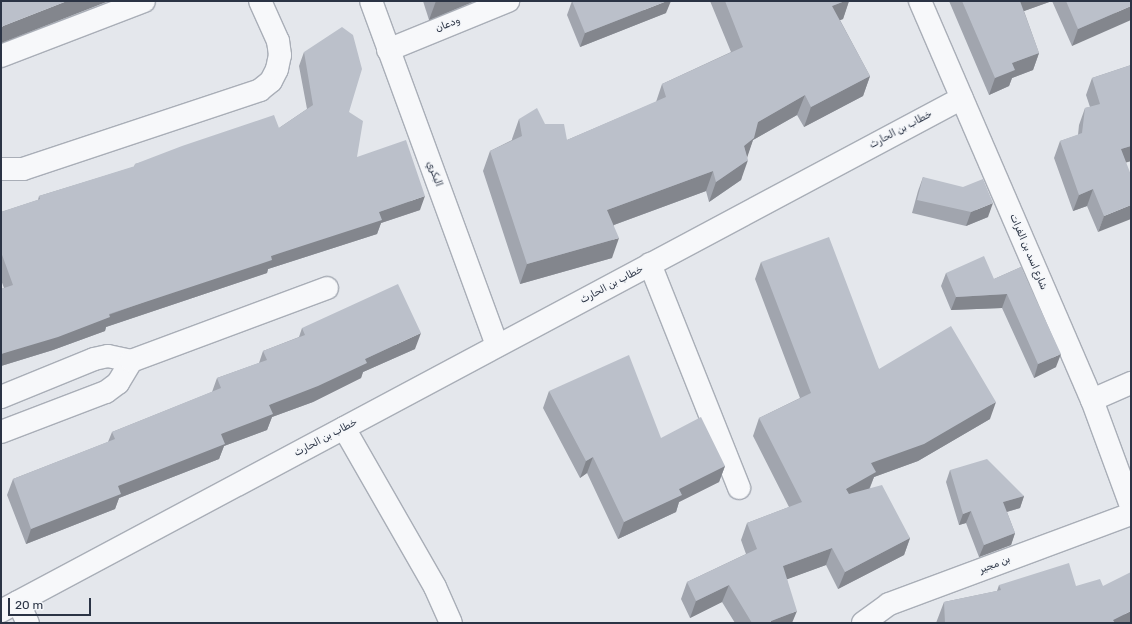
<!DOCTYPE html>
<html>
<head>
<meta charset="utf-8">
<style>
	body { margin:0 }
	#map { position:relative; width:1132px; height:624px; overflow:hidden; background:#e4e7ec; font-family:Rubik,Vazirmatn,sans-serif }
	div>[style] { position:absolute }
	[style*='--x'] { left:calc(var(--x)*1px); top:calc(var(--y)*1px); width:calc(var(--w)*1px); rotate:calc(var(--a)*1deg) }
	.roads { filter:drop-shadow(1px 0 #a9aeb7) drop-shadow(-1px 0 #a9aeb7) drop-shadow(0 1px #a9aeb7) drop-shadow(0 -1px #a9aeb7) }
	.minor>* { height:22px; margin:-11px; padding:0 11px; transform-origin:11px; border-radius:11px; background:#f7f8fa }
	.wall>* { inset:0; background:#a1a5ae }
	.shaded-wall>* { inset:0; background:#83868d }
	.building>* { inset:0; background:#bbc0ca }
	span { translate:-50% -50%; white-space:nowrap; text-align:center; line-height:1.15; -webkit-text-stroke:3px #f4f6f9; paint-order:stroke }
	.street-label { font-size:10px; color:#2b3445 }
	.frame { position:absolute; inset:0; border:2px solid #2b3445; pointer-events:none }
	.scale { position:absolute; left:8px; top:598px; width:83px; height:18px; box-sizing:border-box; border:2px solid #2b3445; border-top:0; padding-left:5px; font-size:12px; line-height:14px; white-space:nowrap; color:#2b3445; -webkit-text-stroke:3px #f4f6f9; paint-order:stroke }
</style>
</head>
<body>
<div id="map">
	<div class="roads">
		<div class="minor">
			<div style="--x:371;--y:1;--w:367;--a:69.9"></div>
			<div style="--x:920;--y:1;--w:434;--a:66.7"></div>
			<div style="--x:1092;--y:400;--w:113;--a:69.8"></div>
			<div style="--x:388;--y:50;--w:130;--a:-22.2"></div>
			<div style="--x:1;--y:56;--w:153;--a:-21"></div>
			<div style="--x:1;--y:169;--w:22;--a:0"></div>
			<div style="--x:23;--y:169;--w:250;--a:-18.4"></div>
			<div style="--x:260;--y:90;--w:14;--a:-39"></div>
			<div style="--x:271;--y:81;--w:13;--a:-63"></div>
			<div style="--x:277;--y:69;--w:14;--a:-78"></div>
			<div style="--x:280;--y:55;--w:14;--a:-98"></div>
			<div style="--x:278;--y:41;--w:44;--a:-114.2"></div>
			<div style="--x:650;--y:264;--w:241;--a:68.3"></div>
			<div style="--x:1;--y:397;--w:100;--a:-22.2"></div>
			<div style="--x:94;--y:359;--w:14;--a:-12"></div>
			<div style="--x:108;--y:356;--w:24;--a:12"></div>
			<div style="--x:1092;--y:400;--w:43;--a:-23.6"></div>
			<div style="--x:344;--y:428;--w:183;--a:60.2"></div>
			<div style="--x:435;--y:587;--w:39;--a:66"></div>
			<div style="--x:1;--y:432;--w:112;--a:-20.9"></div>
			<div style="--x:106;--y:392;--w:15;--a:-37"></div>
			<div style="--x:118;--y:383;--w:26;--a:-59"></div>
			<div style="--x:131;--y:361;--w:209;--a:-20.4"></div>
			<div style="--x:18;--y:602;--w:23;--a:65"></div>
			<div style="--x:1;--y:611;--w:1089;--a:-28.09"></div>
			<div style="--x:863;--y:623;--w:32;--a:-36"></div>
			<div style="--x:889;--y:604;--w:258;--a:-20.4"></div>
		</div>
	</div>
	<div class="wall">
		<div style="clip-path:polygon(423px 1px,475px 1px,429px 20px)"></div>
		<div style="clip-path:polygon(572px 1px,666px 13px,580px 47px,567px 15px)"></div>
		<div style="clip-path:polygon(710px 1px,849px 1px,843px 19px,840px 20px,870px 76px,863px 96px,804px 127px,797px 115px,753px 140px,747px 156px,741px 180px,709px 202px,706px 191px,614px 225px,612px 258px,520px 284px,483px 171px,490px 151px,512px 140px,512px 139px,519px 119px,567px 140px,656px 102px,662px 84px,731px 52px)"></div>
		<div style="clip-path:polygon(949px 1px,1131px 1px,1072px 46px,1052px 1px,1024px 11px,1039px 53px,1033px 70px,1012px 78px,1009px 86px,989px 95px)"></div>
		<div style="clip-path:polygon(304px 52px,349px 112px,357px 157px,420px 210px,381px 223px,377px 234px,268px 269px,267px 273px,106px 327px,105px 331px,53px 350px,1px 366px,1px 289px,4px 288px,1px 280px,1px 212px,38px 200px,39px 196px,134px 167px,135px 164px,279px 128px,307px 109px,299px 66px)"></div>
		<div style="clip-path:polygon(1131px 65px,1131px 161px,1126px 162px,1098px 232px,1087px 206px,1073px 211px,1054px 158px,1060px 141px,1078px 135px,1079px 125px,1085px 108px,1090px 107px,1086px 95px,1092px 78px)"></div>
		<div style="clip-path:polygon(923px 177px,988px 217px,966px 226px,912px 213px,918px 191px)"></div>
		<div style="clip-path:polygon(761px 262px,879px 369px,990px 419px,918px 461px,874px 477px,870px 488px,910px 538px,904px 555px,838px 589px,826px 565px,787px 579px,792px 623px,735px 623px,722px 602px,690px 618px,681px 599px,687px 582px,746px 554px,741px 540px,747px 523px,789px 507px,753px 436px,759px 418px,800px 398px,755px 279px)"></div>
		<div style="clip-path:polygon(1021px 267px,1056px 367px,1034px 378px,1002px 308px,951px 310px,941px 286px,946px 273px,994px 279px)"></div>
		<div style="clip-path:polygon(302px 328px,415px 349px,363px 372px,361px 378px,313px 402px,272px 417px,267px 430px,224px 446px,219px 459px,119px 498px,115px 509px,26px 544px,7px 495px,13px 479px,108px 442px,112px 432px,212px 392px,217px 378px,259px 363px,263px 351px,299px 337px)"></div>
		<div style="clip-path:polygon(549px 391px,725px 466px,719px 482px,679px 502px,676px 512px,618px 539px,587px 473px,580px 478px,543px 408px)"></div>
		<div style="clip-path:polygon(950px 470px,1024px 496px,1020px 508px,1007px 512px,1015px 533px,1011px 545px,979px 557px,966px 523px,959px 525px,946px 482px)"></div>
		<div style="clip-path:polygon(999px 585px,1076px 586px,1103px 586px,1131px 623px,936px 623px,944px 602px,997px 591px)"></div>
	</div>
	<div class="shaded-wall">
		<div style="clip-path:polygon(67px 1px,109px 1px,1px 43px,1px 28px,3px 26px)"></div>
		<div style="clip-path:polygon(436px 1px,475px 1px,429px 20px)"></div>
		<div style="clip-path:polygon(667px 1px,671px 1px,666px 13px,580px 47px,585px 33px)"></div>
		<div style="clip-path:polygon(845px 1px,849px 1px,843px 19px,825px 26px,832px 6px)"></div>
		<div style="clip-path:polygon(1018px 1px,1052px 1px,1013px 15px)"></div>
		<div style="clip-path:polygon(1131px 6px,1131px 20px,1072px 46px,1078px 29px)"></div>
		<div style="clip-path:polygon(1039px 53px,1033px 70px,1012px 78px,1009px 86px,989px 95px,995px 78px,1012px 63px)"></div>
		<div style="clip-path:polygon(870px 76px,863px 96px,804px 127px,811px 107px)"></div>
		<div style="clip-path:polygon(805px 95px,797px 115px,753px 140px,747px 158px,744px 146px,758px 122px)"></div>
		<div style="clip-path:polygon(1131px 146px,1131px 161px,1115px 166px,1121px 149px)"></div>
		<div style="clip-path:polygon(748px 160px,741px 180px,709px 202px,716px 182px)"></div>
		<div style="clip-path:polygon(713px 171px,706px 191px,600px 230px,607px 210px)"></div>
		<div style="clip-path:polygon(1093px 189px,1087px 206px,1073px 211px,1079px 195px)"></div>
		<div style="clip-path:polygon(425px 196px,420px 210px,381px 223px,377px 234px,268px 269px,267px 273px,106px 327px,105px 331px,53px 350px,1px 366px,1px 354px,271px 256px,379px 212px)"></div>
		<div style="clip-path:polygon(993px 203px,988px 217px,966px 226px,971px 212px)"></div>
		<div style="clip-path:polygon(1131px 205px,1131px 219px,1098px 232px,1104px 216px)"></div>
		<div style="clip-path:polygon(619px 238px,612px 258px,520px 284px,527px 264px)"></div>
		<div style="clip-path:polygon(1007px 294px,1002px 308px,951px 310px,956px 297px)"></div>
		<div style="clip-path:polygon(421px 333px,415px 349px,363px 372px,361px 378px,313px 402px,272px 417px,267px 430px,224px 446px,219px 459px,119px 498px,115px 509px,26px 544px,31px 529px,221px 434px,269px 405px,365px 359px)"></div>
		<div style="clip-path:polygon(1061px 354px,1056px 367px,1034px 378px,1038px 364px)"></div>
		<div style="clip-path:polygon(996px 402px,990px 419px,918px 461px,874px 477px,869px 489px,840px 506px,846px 489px,871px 463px)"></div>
		<div style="clip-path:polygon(593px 457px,587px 473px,580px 478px,586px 461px)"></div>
		<div style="clip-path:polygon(725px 466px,719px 482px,679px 502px,676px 512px,618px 539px,624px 522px,679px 489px)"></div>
		<div style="clip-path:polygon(1024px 496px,1020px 508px,999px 514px,1003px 502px)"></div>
		<div style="clip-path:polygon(971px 511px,966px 523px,959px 525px,963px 514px)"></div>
		<div style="clip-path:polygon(1015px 533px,1011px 545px,979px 557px,984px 545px)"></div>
		<div style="clip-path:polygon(910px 538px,904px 555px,838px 589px,845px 572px)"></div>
		<div style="clip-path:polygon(832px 548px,826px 565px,777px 583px,783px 566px)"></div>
		<div style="clip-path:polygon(729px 585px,722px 602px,690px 618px,696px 601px)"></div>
		<div style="clip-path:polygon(797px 611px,792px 623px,770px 623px,771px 621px)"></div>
		<div style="clip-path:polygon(1131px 611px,1131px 623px,1112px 623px,1113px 620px)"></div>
	</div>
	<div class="building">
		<div style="clip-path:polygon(1px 1px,67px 1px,3px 26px,1px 28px)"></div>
		<div style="clip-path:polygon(572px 1px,667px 1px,585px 33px)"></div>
		<div style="clip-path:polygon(725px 1px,845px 1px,832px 6px,870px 76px,811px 107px,805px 95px,758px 122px,754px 138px,744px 146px,748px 160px,716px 182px,713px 171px,607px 210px,619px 238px,527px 264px,490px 151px,522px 136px,519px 119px,537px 108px,545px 124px,564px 124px,567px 140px,666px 97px,662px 84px,743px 47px)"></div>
		<div style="clip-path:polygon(962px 1px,1020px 1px,1039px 53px,1012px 63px,1015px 70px,995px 78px)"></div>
		<div style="clip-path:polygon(1066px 1px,1131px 1px,1131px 6px,1078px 29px)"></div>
		<div style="clip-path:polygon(342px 27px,353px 35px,362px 69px,349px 112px,363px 121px,357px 157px,406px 140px,425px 196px,379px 212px,382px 220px,271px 256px,272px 260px,109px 314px,110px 317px,58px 337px,1px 354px,1px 289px,13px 285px,1px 252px,1px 212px,40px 199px,39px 196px,135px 166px,135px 164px,182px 146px,274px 115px,279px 128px,313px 105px,304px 52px)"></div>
		<div style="clip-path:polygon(1131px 65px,1131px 146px,1121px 149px,1131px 175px,1131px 205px,1104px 216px,1093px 189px,1079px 195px,1060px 141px,1082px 133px,1085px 108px,1100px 104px,1092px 78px)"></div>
		<div style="clip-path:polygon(923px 177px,963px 187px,983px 179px,993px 203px,971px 212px,917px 200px)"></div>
		<div style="clip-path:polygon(829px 237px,879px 369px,951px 326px,996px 402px,924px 444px,871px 463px,876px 472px,846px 489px,849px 494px,882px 485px,910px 538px,845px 572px,832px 548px,783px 566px,797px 611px,771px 621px,771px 623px,752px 623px,729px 585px,696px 601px,687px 582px,757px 549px,747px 523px,802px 502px,759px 418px,811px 393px,761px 262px)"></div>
		<div style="clip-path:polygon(984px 256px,994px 279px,1021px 267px,1061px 354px,1038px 364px,1007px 294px,956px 297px,946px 273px)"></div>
		<div style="clip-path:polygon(398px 284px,421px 333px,365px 359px,367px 363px,318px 386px,269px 405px,273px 414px,221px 434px,225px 444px,118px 486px,121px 494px,31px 529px,13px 479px,115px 439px,112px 432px,221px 388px,217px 378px,267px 360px,263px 351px,305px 335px,302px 328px)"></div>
		<div style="clip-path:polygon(629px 355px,661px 438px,701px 417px,725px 466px,679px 489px,682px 495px,624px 522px,593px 457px,586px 461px,549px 391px)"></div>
		<div style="clip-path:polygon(987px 459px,1024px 496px,1003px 502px,1015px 533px,984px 545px,971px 511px,963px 514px,950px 470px)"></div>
		<div style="clip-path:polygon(1069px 563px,1076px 586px,1100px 579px,1103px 586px,1131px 572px,1131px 611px,1113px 620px,1115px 623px,945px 623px,944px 602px,1001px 590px,999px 585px)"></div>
	</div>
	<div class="street-label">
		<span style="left:448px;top:25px;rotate:-22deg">ودعان</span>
		<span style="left:901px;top:130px;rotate:-28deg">خطاب بن الحارث</span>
		<span style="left:434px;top:174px;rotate:70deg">البكري</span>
		<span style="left:1028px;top:252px;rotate:67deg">شارع اسد بن الفرات</span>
		<span style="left:612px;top:285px;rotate:-28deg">خطاب بن الحارث</span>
		<span style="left:326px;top:438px;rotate:-28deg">خطاب بن الحارث</span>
		<span style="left:995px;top:565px;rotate:-21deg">بن مجير</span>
	</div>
	<div class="frame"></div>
	<div class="scale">20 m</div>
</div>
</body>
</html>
